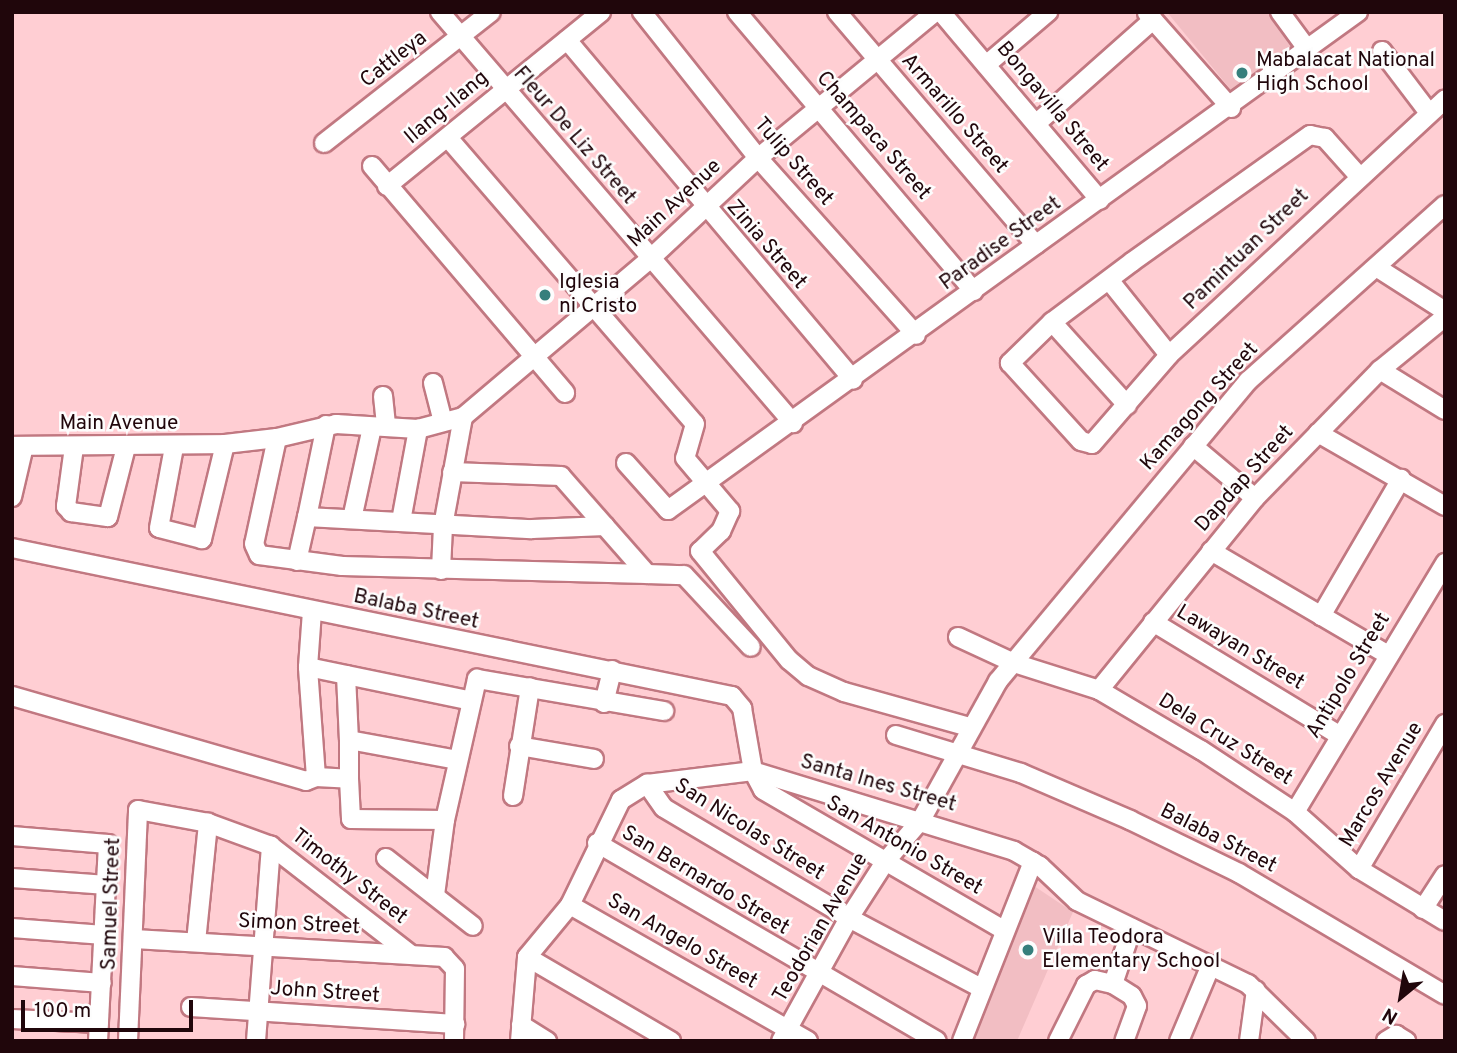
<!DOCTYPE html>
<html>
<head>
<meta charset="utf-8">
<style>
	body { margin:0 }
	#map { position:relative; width:1457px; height:1053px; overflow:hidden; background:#ffced3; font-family:Overpass,sans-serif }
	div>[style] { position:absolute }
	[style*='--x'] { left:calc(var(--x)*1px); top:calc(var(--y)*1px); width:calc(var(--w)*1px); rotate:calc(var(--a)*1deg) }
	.built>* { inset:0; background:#f2bec3 }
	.roads { filter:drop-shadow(2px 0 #c17881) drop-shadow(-2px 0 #c17881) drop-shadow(0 2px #c17881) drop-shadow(0 -2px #c17881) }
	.minor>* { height:18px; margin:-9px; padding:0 9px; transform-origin:9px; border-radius:9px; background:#fff }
	.dots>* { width:19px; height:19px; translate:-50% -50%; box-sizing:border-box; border:4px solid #fdfdfd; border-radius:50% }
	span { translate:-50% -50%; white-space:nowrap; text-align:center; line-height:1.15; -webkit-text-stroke:5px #fdfdfd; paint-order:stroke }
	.street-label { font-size:21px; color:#20060b }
	.poi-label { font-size:21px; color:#20060b }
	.left { translate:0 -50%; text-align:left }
	.frame { position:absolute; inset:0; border:14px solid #20060b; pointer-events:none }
	.north { position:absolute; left:1366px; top:962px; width:70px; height:70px; -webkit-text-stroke:5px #fdfdfd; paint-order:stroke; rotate:210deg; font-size:19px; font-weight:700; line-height:28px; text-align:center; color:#20060b }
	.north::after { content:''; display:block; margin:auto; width:24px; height:32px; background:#20060b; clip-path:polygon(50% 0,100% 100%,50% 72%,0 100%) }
	.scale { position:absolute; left:21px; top:1000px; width:172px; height:32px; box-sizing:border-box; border:4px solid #20060b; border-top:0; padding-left:9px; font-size:21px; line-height:24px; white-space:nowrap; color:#20060b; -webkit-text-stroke:5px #fdfdfd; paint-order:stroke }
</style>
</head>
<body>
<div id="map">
	<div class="built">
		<div style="clip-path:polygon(1167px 12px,1272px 12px,1299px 49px,1236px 96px)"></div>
		<div style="clip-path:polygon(1028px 882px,1073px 912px,1017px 1041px,961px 1041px)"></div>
	</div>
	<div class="roads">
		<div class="minor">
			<div style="--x:440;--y:12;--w:542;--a:49.34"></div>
			<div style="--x:642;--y:12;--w:186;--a:51.5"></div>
			<div style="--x:758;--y:158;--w:237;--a:48.2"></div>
			<div style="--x:737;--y:12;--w:366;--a:49.7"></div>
			<div style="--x:837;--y:12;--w:306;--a:49.5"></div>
			<div style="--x:941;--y:12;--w:246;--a:49.8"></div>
			<div style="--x:1280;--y:12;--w:47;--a:53.6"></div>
			<div style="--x:1147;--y:13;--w:127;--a:48.5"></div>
			<div style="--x:567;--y:40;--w:444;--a:49.9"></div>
			<div style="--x:1382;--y:51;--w:78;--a:52.8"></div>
			<div style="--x:986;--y:65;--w:82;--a:-40.5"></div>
			<div style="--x:1038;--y:122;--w:154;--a:-41.6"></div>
			<div style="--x:449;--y:139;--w:376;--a:49.2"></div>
			<div style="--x:695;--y:424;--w:35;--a:106"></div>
			<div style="--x:685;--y:458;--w:70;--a:49.7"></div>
			<div style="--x:730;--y:511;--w:22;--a:114"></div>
			<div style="--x:721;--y:531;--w:29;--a:136"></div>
			<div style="--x:700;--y:551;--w:141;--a:50.8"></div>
			<div style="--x:789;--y:660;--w:25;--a:40"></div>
			<div style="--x:808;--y:676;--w:39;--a:24"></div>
			<div style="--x:844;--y:692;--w:130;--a:15.6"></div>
			<div style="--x:324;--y:143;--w:212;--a:-38.1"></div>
			<div style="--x:372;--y:166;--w:298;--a:49.6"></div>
			<div style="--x:1358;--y:175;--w:50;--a:-131.7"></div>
			<div style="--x:1325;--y:138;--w:15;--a:-169"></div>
			<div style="--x:1310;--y:135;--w:219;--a:144.5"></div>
			<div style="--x:1132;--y:262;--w:100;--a:143.1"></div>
			<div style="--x:1052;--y:322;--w:59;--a:135.7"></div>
			<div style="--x:1010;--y:363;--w:105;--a:47.7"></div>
			<div style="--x:1081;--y:441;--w:11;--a:15"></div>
			<div style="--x:1092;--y:444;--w:118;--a:-49.1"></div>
			<div style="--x:1169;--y:355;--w:376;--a:-42.8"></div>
			<div style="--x:387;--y:186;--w:276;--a:-39.1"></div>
			<div style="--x:1376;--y:267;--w:82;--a:32.5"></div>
			<div style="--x:1109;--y:280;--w:96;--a:51.3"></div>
			<div style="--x:1052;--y:322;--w:112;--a:47.9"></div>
			<div style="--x:1380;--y:370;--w:76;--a:31.6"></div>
			<div style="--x:433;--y:383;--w:40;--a:75.6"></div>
			<div style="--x:383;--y:396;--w:30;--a:84"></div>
			<div style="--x:1318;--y:433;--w:146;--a:29.9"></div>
			<div style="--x:277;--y:438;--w:108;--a:102.2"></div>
			<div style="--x:254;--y:544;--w:12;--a:66"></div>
			<div style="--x:259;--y:555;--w:84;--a:7.5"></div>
			<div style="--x:342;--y:566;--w:305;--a:1.5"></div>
			<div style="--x:647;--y:574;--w:130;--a:-131.3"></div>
			<div style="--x:561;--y:476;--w:109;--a:-177.9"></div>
			<div style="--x:225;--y:444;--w:52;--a:-6.6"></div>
			<div style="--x:277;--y:438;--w:61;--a:-13.3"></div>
			<div style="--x:336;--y:424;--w:82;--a:3.5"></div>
			<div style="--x:418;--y:429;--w:47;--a:-14.9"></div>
			<div style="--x:463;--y:417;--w:246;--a:-40.2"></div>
			<div style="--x:651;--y:258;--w:146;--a:-43.1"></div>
			<div style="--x:758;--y:158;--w:229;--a:-39.5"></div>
			<div style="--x:12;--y:446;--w:213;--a:-0.5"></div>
			<div style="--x:225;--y:444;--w:98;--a:103.6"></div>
			<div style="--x:202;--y:539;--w:44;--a:-165.7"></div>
			<div style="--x:159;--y:528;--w:82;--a:-79.5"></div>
			<div style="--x:1193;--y:446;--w:81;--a:40"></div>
			<div style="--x:74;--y:447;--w:60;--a:97.7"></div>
			<div style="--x:66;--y:506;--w:8;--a:50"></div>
			<div style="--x:71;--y:512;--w:37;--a:8"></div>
			<div style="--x:108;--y:517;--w:72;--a:-75.6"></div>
			<div style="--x:626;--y:463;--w:63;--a:48.2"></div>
			<div style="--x:668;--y:510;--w:851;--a:-35.82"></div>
			<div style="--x:12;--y:497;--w:52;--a:-76.8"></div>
			<div style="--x:307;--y:517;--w:94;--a:-78.3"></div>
			<div style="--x:352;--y:519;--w:94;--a:-77.7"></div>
			<div style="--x:401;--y:521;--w:94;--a:-79.5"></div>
			<div style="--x:12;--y:548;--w:735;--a:11.62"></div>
			<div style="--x:732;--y:696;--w:16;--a:50"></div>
			<div style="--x:742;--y:708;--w:64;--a:80.1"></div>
			<div style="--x:753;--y:771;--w:21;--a:62"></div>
			<div style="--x:763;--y:790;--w:280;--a:30.2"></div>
			<div style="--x:1211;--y:551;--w:205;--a:30.4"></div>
			<div style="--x:297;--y:561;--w:45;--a:-77.2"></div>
			<div style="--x:307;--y:517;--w:225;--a:3.1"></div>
			<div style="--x:532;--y:529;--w:73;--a:-2.4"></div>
			<div style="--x:441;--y:570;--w:44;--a:-87.4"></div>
			<div style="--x:443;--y:526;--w:111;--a:-79.6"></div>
			<div style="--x:647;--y:574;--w:37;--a:2"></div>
			<div style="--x:684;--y:575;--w:98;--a:47.1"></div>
			<div style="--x:1321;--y:616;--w:159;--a:-59.7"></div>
			<div style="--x:1153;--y:622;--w:218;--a:31.3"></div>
			<div style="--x:958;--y:637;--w:62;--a:24.9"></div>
			<div style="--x:1014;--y:663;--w:89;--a:17.6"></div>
			<div style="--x:1099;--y:690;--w:118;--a:30.5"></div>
			<div style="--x:1201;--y:750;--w:113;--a:33.4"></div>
			<div style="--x:1295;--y:812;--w:86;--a:41.7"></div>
			<div style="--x:1359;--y:869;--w:100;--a:31.2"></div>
			<div style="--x:308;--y:667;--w:167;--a:11.7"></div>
			<div style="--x:346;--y:675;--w:65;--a:87.4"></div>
			<div style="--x:1099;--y:690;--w:247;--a:-50.9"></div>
			<div style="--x:1255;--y:498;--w:179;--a:-45.7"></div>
			<div style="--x:1380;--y:370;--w:84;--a:-39.2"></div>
			<div style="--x:12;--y:696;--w:306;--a:16.1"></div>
			<div style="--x:306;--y:781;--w:11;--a:-22"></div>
			<div style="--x:316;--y:777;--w:110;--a:-94.2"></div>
			<div style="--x:308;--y:667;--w:56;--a:-85.9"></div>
			<div style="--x:604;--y:703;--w:34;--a:-76"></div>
			<div style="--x:896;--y:735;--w:131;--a:16.9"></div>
			<div style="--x:1021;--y:773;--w:119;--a:23.3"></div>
			<div style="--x:1130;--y:820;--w:121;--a:25.9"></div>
			<div style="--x:1239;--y:873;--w:239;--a:30.6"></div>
			<div style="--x:519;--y:746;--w:76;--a:9.8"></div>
			<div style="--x:316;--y:777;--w:33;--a:3"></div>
			<div style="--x:349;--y:779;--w:39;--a:-90"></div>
			<div style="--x:349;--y:740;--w:111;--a:10.4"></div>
			<div style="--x:349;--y:779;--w:40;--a:87.1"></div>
			<div style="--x:351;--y:819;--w:94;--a:0.6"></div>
			<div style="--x:647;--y:784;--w:29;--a:55"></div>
			<div style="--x:664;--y:808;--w:215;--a:30.7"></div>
			<div style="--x:849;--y:918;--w:149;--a:27.9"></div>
			<div style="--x:513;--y:796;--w:110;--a:-81.1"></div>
			<div style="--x:1295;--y:812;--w:291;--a:-58.9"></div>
			<div style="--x:12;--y:836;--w:96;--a:4.8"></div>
			<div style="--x:108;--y:844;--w:197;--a:92.9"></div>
			<div style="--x:597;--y:843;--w:393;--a:30.2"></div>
			<div style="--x:386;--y:858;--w:110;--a:38"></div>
			<div style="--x:1359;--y:869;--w:169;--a:-59.3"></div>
			<div style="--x:12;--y:878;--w:95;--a:4.2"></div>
			<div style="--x:435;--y:895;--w:76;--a:-82.4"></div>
			<div style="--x:445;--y:820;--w:145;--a:-77.2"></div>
			<div style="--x:477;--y:679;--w:190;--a:9.7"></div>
			<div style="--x:570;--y:905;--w:274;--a:29.7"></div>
			<div style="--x:1423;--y:909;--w:40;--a:-57.1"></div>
			<div style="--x:12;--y:928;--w:92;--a:4.4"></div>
			<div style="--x:134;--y:939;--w:311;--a:3.3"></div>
			<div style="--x:444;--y:957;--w:16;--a:47"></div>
			<div style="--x:455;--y:969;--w:72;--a:90.8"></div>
			<div style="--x:196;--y:942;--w:120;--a:-84.2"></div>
			<div style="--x:527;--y:957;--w:167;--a:30.3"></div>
			<div style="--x:12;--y:976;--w:90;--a:4.4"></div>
			<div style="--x:1113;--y:984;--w:22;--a:32"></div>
			<div style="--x:1132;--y:996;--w:11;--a:63"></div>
			<div style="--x:1137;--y:1006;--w:37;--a:110"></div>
			<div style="--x:191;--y:1007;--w:265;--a:3.7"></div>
			<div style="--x:12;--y:1019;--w:87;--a:2.6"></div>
			<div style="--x:521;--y:1025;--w:31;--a:32"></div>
			<div style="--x:128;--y:1041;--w:231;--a:-87.5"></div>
			<div style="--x:138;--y:810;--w:71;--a:10.5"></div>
			<div style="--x:208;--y:823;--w:67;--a:20.1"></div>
			<div style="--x:271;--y:846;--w:175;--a:37.8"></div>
			<div style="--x:256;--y:1041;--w:196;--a:-85.6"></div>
			<div style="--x:520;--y:1041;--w:84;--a:-85.2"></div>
			<div style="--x:527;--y:957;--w:67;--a:-50.4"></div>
			<div style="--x:570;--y:905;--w:117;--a:-64.1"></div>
			<div style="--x:621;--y:800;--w:31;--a:-32"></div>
			<div style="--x:647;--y:784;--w:107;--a:-7"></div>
			<div style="--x:753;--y:771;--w:273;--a:17"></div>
			<div style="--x:1014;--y:851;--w:30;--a:30"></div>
			<div style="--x:1040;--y:866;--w:51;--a:43.4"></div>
			<div style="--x:1077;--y:901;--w:190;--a:25.9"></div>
			<div style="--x:1248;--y:984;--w:81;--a:44.5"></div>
			<div style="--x:781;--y:1041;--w:141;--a:-61.1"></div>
			<div style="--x:849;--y:918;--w:67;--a:-57.3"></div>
			<div style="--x:885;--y:862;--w:55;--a:-49.4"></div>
			<div style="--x:921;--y:820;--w:159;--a:-61"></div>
			<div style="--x:998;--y:681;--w:391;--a:-50.2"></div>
			<div style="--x:1248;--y:381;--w:264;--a:-41.8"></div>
			<div style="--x:962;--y:1041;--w:193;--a:-68.4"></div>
			<div style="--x:1058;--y:1041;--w:63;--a:-63.4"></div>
			<div style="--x:1086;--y:985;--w:10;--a:-29"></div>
			<div style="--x:1095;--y:980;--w:18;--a:13"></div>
			<div style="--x:1113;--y:984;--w:59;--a:-71.3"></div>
			<div style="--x:1179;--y:1041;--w:82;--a:-67.2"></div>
			<div style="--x:1249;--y:1041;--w:51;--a:-82.2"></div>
			<div style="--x:1386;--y:1041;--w:12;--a:-31"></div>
			<div style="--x:1396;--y:1035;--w:12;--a:31"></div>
		</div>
	</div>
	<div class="dots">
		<div style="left:1242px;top:73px;background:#367f7c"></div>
		<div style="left:545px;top:295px;background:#367f7c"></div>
		<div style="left:1028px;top:950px;background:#367f7c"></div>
	</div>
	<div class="street-label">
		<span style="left:394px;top:60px;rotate:-38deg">Cattleya</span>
		<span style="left:1052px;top:107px;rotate:50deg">Bongavilla Street</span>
		<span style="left:447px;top:108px;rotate:-40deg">Ilang-Ilang</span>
		<span style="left:954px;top:114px;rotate:49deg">Armarillo Street</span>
		<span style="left:574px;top:136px;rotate:49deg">Fleur De Liz Street</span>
		<span style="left:873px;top:136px;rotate:49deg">Champaca Street</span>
		<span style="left:793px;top:162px;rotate:49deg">Tulip Street</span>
		<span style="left:675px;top:204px;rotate:-43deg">Main Avenue</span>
		<span style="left:1001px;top:244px;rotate:-36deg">Paradise Street</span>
		<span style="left:766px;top:245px;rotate:49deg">Zinia Street</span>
		<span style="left:1247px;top:250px;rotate:-44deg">Pamintuan Street</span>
		<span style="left:1200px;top:407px;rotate:-48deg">Kamagong Street</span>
		<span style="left:119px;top:424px">Main Avenue</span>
		<span style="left:1245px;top:479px;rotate:-48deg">Dapdap Street</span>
		<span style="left:416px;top:610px;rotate:12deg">Balaba Street</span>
		<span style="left:1240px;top:648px;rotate:31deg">Lawayan Street</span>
		<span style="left:1349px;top:676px;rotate:-59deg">Antipolo Street</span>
		<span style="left:1225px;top:740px;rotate:32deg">Dela Cruz Street</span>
		<span style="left:878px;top:784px;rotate:16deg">Santa Ines Street</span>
		<span style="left:1382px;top:785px;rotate:-59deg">Marcos Avenue</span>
		<span style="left:749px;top:830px;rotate:32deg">San Nicolas Street</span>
		<span style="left:1218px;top:839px;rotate:27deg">Balaba Street</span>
		<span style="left:904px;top:846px;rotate:30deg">San Antonio Street</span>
		<span style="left:349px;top:877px;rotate:38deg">Timothy Street</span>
		<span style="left:705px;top:881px;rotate:31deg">San Bernardo Street</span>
		<span style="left:112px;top:904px;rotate:-88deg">Samuel Street</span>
		<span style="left:299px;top:925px;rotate:3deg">Simon Street</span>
		<span style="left:821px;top:928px;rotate:-60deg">Teodorian Avenue</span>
		<span style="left:682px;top:942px;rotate:30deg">San Angelo Street</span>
		<span style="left:325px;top:993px;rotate:4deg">John Street</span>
	</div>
	<div class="poi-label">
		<span class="left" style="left:1256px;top:73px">Mabalacat National<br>High School</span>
		<span class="left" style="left:559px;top:295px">Iglesia<br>ni Cristo</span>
		<span class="left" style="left:1042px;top:950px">Villa Teodora<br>Elementary School</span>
	</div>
	<div class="frame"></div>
	<div class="north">N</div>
	<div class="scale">100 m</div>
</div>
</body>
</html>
